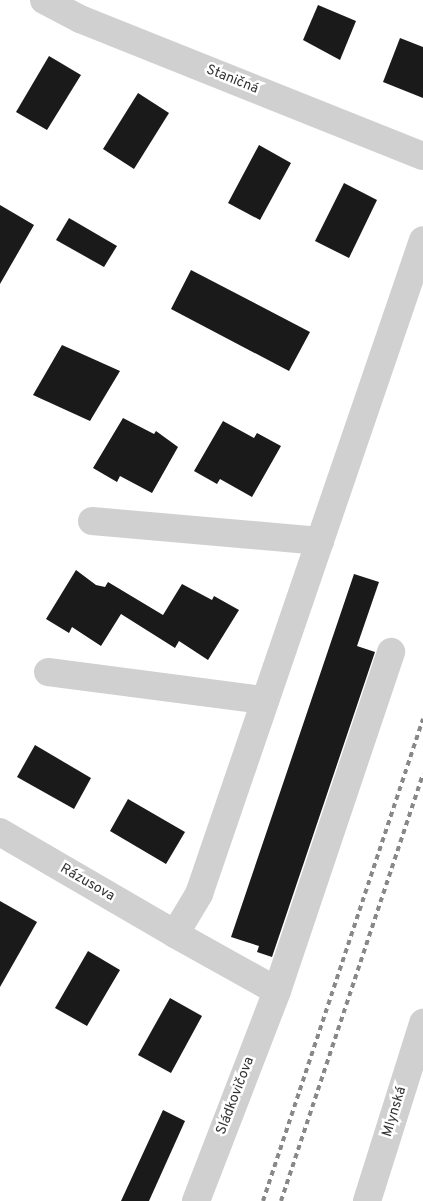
<!DOCTYPE html>
<html>
<head>
<meta charset="utf-8">
<style>
	body { margin:0 }
	#map { position:relative; width:423px; height:1201px; overflow:hidden; background:#fff; font-family:Overpass,sans-serif }
	div>[style] { position:absolute }
	[style*='--x'] { left:calc(var(--x)*1px); top:calc(var(--y)*1px); width:calc(var(--w)*1px); rotate:calc(var(--a)*1deg) }
	.building>* { inset:0; background:#1a1a1a }
	.minor>* { height:28px; margin:-14px; padding:0 14px; transform-origin:14px; border-radius:14px; background:#d0d0d0 }
	.rail>* { height:4px; margin-top:-2px; transform-origin:0; background:repeating-linear-gradient(90deg,#888 0 5px,transparent 0 9px) }
	span { translate:-50% -50%; white-space:nowrap; text-align:center; line-height:1.15; -webkit-text-stroke:5px #fff; paint-order:stroke }
	.street-label { font-size:14px; color:#333 }
</style>
</head>
<body>
<div id="map">
	<div class="building">
		<div style="clip-path:polygon(318px 5px,356px 21px,340px 60px,303px 40px)"></div>
		<div style="clip-path:polygon(400px 38px,423px 47px,423px 98px,383px 82px)"></div>
		<div style="clip-path:polygon(49px 56px,81px 75px,47px 130px,16px 112px)"></div>
		<div style="clip-path:polygon(138px 93px,169px 113px,134px 169px,103px 149px)"></div>
		<div style="clip-path:polygon(259px 145px,291px 163px,260px 220px,228px 203px)"></div>
		<div style="clip-path:polygon(344px 183px,377px 200px,349px 258px,315px 241px)"></div>
		<div style="clip-path:polygon(0 205px,34px 225px,0 284px)"></div>
		<div style="clip-path:polygon(69px 218px,117px 246px,104px 267px,56px 240px)"></div>
		<div style="clip-path:polygon(191px 270px,310px 332px,289px 371px,171px 309px)"></div>
		<div style="clip-path:polygon(62px 345px,120px 371px,90px 421px,33px 395px)"></div>
		<div style="clip-path:polygon(123px 418px,154px 434px,156px 431px,178px 447px,152px 493px,120px 476px,117px 482px,93px 468px)"></div>
		<div style="clip-path:polygon(223px 421px,254px 438px,257px 433px,281px 446px,252px 497px,220px 479px,217px 484px,194px 471px)"></div>
		<div style="clip-path:polygon(76px 570px,96px 585px,105px 587px,108px 582px,163px 615px,182px 584px,212px 600px,214px 596px,239px 610px,208px 660px,179px 641px,175px 648px,121px 614px,101px 646px,72px 627px,69px 633px,46px 619px)"></div>
		<div style="clip-path:polygon(354px 574px,379px 582px,357px 646px,375px 652px,272px 957px,257px 952px,259px 946px,231px 937px)"></div>
		<div style="clip-path:polygon(35px 745px,91px 778px,74px 809px,17px 777px)"></div>
		<div style="clip-path:polygon(128px 799px,185px 832px,166px 864px,110px 831px)"></div>
		<div style="clip-path:polygon(0 901px,37px 922px,0 987px)"></div>
		<div style="clip-path:polygon(88px 951px,120px 970px,87px 1026px,55px 1008px)"></div>
		<div style="clip-path:polygon(170px 998px,202px 1016px,171px 1073px,138px 1055px)"></div>
		<div style="clip-path:polygon(163px 1110px,185px 1121px,149px 1201px,121px 1201px)"></div>
	</div>
	<div class="minor">
		<div style="--x:44;--y:0;--w:41;--a:27.8"></div>
		<div style="--x:80;--y:19;--w:369;--a:21.8"></div>
		<div style="--x:92;--y:521;--w:229;--a:5"></div>
		<div style="--x:48;--y:672;--w:219;--a:7.4"></div>
		<div style="--x:0;--y:832;--w:203;--a:30.2"></div>
		<div style="--x:277;--y:991;--w:117;--a:-150.8"></div>
		<div style="--x:175;--y:934;--w:47;--a:-59"></div>
		<div style="--x:199;--y:894;--w:691;--a:-71.09"></div>
		<div style="--x:196;--y:1201;--w:225;--a:-68.9"></div>
		<div style="--x:277;--y:991;--w:358;--a:-71.4"></div>
		<div style="--x:367;--y:1201;--w:187;--a:-72.5"></div>
	</div>
	<div class="rail">
		<div style="--x:263;--y:1201;--w:508;--a:-71.64"></div>
		<div style="--x:281;--y:1201;--w:450;--a:-71.6"></div>
	</div>
	<div class="street-label">
		<span style="left:232px;top:80px;rotate:22deg">Staničná</span>
		<span style="left:87px;top:883px;rotate:30deg">Rázusova</span>
		<span style="left:236px;top:1096px;rotate:-69deg">Sládkovičova</span>
		<span style="left:395px;top:1112px;rotate:-73deg">Mlynská</span>
	</div>
</div>
</body>
</html>
